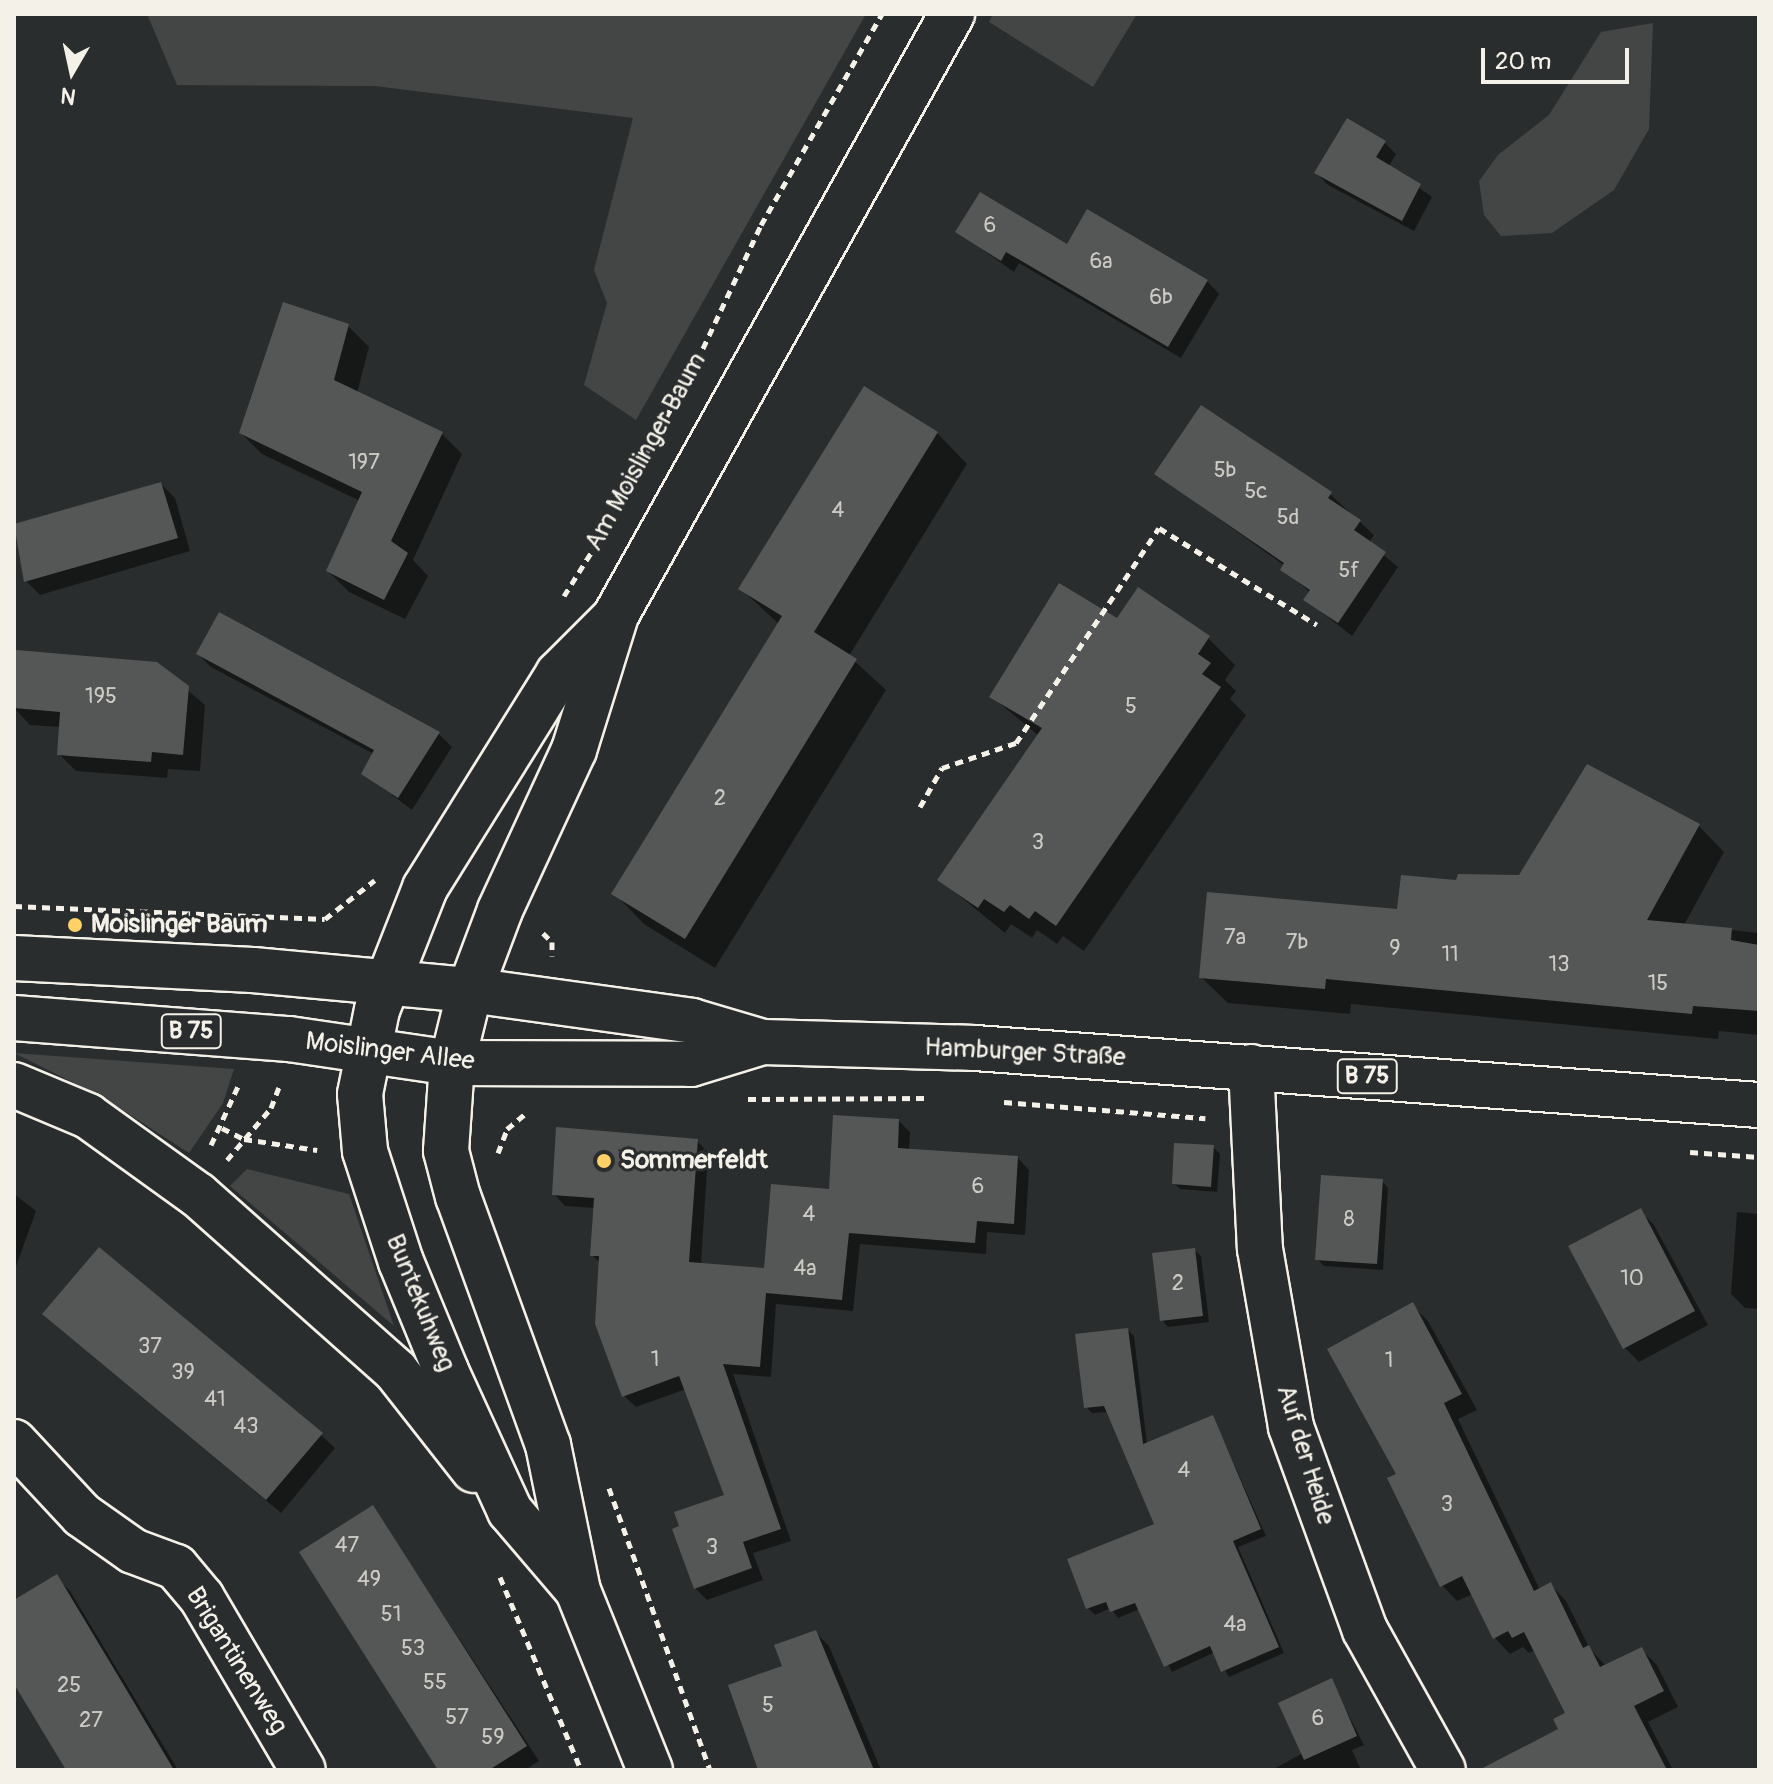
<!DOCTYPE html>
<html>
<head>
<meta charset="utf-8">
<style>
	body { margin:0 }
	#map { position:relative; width:1773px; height:1784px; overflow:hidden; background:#2a2d2e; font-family:Pangolin,sans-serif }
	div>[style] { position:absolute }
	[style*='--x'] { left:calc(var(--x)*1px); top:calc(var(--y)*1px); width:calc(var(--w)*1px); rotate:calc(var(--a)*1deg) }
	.green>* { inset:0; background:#444645 }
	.shadow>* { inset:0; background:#0007 }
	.building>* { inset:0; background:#555756 }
	.path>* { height:5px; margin-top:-2.5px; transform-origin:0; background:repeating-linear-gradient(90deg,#f4f1e8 0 8px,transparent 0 14px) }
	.roads { filter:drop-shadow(2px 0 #f4f1e8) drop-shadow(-2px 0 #f4f1e8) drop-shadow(0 2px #f4f1e8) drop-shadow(0 -2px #f4f1e8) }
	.street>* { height:44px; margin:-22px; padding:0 22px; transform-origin:22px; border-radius:22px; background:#2a2d2e }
	.secondary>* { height:44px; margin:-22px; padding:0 22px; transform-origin:22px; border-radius:22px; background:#2a2d2e }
	.primary>* { height:44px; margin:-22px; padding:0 22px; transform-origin:22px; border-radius:22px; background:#2a2d2e }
	.dots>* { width:22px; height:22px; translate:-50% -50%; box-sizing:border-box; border:4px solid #2a2d2e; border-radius:50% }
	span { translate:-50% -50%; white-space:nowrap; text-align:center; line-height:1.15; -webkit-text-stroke:6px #2a2d2e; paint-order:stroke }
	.number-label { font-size:22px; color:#cccac4 }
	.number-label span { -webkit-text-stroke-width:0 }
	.shield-label span { padding:2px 6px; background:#2a2d2e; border:2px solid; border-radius:6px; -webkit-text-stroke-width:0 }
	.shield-label { font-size:24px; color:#f4f1e8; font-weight:700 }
	.street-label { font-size:26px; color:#f4f1e8 }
	.poi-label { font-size:26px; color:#f4f1e8; font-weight:700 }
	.left { translate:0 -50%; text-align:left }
	.frame { position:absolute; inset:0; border:16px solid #f4f1e8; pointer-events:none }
	.north { position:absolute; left:32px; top:32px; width:80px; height:80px; -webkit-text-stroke:6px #2a2d2e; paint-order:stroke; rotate:189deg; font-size:22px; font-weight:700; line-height:32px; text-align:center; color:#f4f1e8 }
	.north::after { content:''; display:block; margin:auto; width:28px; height:36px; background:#f4f1e8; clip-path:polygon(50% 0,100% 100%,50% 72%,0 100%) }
	.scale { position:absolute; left:1481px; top:48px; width:148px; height:36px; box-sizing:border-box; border:4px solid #f4f1e8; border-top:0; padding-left:10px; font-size:24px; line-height:28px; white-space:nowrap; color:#f4f1e8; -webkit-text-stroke:6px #2a2d2e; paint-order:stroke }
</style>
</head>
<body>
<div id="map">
	<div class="green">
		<div style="clip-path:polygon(147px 14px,866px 14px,636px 420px,584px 385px,607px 303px,594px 270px,633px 118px,375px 86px,177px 85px)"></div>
		<div style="clip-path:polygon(993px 14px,1137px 14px,1093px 87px,989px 22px)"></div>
		<div style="clip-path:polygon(1653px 23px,1649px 129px,1614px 190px,1552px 233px,1501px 236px,1484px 215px,1479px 181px,1498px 155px,1549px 115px,1601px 32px)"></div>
		<div style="clip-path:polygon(14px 1053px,234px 1069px,223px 1103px,189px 1153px,104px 1098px)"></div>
		<div style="clip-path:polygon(247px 1169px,349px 1194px,394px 1326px,230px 1186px)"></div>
	</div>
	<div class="shadow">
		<div style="clip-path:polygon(1385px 143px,1396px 154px,1389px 166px,1432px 197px,1414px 231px,1328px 185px,1316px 173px)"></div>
		<div style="clip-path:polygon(958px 232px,1067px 246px,1207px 281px,1219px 294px,1181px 358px,1019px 263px,1014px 272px)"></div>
		<div style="clip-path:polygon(348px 326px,369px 347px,357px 393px,442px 434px,462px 454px,413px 560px,428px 576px,405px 619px,349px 592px,328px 571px,360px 501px,262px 454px,241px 433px)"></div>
		<div style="clip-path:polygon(937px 433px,967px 464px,849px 656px,886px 690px,715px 968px,644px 924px,614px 893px,780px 625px,741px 589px)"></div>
		<div style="clip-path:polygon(1156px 474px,1330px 494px,1374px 535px,1369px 543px,1398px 567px,1352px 636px,1306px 600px,1311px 593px,1282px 569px,1285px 566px)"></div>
		<div style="clip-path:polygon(161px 484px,175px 498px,190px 551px,40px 595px,26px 581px,14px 526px)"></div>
		<div style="clip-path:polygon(220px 615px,439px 734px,452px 747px,412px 810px,363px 773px,374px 754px,211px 667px,198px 654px)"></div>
		<div style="clip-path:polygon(1118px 621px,1208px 638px,1235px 665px,1225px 680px,1236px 691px,1230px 699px,1246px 715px,1084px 951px,1063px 936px,1057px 944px,1037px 930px,1032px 938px,1011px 924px,1005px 933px,940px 880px,1039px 736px,992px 697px)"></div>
		<div style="clip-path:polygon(14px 652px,157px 664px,205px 705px,200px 771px,168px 769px,167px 778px,76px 771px,59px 754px,61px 727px,30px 725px,14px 708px)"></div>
		<div style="clip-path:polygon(1698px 825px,1724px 852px,1684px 925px,1759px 933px,1759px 1035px,1719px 1031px,1718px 1039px,1351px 1004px,1350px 1014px,1228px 1003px,1201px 977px,1399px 911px,1457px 882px,1520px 877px)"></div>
		<div style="clip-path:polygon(899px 1121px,910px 1132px,909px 1150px,1018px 1158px,1029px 1170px,1025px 1235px,987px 1232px,986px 1254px,860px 1244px,853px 1311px,776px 1304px,771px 1377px,733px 1374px,791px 1541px,753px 1553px,763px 1580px,707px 1600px,695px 1588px,681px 1528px,726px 1496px,686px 1389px,636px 1407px,624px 1396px,601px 1264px,592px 1255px,595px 1208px,565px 1206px,554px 1194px,697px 1141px,708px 1152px,701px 1265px,766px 1271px,831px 1191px)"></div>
		<div style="clip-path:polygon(1213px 1147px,1220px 1154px,1217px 1192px,1180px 1189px,1174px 1183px)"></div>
		<div style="clip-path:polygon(1382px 1181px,1388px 1188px,1383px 1270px,1324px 1266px,1317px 1259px)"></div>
		<div style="clip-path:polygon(14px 1194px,36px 1211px,14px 1272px)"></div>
		<div style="clip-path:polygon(1640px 1211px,1654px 1225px,1708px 1325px,1639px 1362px,1625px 1348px)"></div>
		<div style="clip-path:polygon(1737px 1212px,1759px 1214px,1759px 1309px,1745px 1308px,1731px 1294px)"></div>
		<div style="clip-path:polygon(1194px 1250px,1201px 1256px,1209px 1322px,1168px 1327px,1162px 1320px)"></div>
		<div style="clip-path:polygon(1412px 1305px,1428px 1321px,1477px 1410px,1458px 1419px,1540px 1590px,1551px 1585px,1566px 1601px,1590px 1649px,1606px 1666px,1641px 1649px,1657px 1665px,1678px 1707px,1648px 1722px,1673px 1770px,1515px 1770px,1561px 1730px,1567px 1714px,1535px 1650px,1529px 1653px,1523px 1647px,1510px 1654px,1495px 1638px,1473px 1594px,1457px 1601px,1442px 1585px,1398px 1475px)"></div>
		<div style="clip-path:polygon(59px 1328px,321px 1435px,335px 1448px,281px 1513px)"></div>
		<div style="clip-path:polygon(1128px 1330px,1134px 1336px,1147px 1444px,1213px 1417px,1266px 1536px,1238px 1547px,1284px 1653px,1229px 1677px,1215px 1652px,1172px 1672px,1140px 1609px,1118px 1618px,1111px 1608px,1095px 1615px,1088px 1608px,1157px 1525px,1109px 1412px,1092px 1413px,1086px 1407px)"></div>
		<div style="clip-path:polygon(373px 1507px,539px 1761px,525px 1770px,440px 1770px)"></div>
		<div style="clip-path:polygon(56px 1577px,70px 1591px,178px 1770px,68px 1770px,14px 1680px,14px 1602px)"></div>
		<div style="clip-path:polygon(816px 1633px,829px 1646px,881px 1770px,761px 1770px,784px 1667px)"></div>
		<div style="clip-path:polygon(1331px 1681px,1364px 1745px,1352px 1750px,1361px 1770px,1272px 1770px,1303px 1753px)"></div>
	</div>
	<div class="building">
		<div style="clip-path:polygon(1347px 118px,1386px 141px,1376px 157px,1421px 184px,1402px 221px,1314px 173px)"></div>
		<div style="clip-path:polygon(980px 192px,1067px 244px,1087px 209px,1208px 280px,1168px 347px,1006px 252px,1001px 261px,955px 232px)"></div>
		<div style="clip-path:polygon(283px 302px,349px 324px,334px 380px,443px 432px,391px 541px,408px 553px,384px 600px,326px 571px,362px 492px,239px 433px)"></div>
		<div style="clip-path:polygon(864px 386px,938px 432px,814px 632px,857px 659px,685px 939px,611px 894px,782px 616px,738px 589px)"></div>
		<div style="clip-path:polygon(1201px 405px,1332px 492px,1328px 498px,1361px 520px,1354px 530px,1386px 552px,1338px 623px,1303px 600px,1310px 590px,1280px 570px,1284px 563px,1154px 474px)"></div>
		<div style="clip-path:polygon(161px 482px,178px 538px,24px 582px,14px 524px)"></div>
		<div style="clip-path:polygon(1059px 583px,1117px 618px,1138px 587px,1210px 636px,1198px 654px,1211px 663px,1202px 674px,1221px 687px,1056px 926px,1035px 911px,1029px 919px,1010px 905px,1004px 912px,984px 899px,978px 908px,937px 880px,1042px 728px,989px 697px)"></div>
		<div style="clip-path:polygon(219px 612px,440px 732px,398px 798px,361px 774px,374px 750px,196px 654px)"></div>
		<div style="clip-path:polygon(16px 650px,157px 662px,189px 686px,183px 755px,152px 752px,151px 762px,57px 755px,60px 712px,14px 708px)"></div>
		<div style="clip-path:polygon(1587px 764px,1700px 824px,1647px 920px,1732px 928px,1731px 940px,1759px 945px,1759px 1011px,1693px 1006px,1692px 1014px,1326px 979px,1325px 989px,1199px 978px,1207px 892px,1397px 909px,1401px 875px,1456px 880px,1458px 874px,1519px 875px)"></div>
		<div style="clip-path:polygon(833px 1115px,899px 1119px,898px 1148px,1018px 1156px,1014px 1224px,977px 1221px,975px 1243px,849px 1233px,842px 1300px,766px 1293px,760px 1367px,723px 1364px,781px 1529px,743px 1542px,752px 1568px,694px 1589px,672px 1529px,679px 1526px,674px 1512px,724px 1495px,679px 1376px,622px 1397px,595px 1324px,599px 1256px,590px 1256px,594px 1198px,552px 1195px,556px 1127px,698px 1139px,689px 1262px,764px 1268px,771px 1184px,829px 1189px)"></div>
		<div style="clip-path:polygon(1174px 1143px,1214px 1145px,1211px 1187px,1172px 1184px)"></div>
		<div style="clip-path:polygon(1321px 1175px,1383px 1179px,1377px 1264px,1315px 1260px)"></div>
		<div style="clip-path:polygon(1641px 1208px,1695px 1311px,1623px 1349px,1568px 1246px)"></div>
		<div style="clip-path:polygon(99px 1247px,323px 1433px,266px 1500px,42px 1314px)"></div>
		<div style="clip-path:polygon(1195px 1248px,1203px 1316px,1160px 1321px,1152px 1253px)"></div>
		<div style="clip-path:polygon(1413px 1302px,1462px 1394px,1444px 1403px,1534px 1591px,1551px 1582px,1583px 1648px,1589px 1645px,1600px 1667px,1642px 1647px,1664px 1691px,1634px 1706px,1667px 1770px,1479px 1770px,1558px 1729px,1553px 1719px,1565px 1713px,1524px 1632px,1512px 1638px,1508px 1631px,1493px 1639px,1462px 1576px,1440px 1587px,1387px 1478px,1396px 1474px,1327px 1349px)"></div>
		<div style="clip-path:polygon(1128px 1328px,1143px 1444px,1213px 1415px,1261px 1529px,1233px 1541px,1279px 1647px,1221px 1672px,1210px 1646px,1164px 1667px,1135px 1603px,1110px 1612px,1106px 1602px,1086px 1609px,1067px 1559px,1154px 1524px,1104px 1406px,1084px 1408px,1075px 1334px)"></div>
		<div style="clip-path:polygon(373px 1505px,527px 1746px,489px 1770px,438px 1770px,299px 1552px)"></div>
		<div style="clip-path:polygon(57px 1574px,129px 1694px,174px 1770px,66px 1770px,14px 1684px,14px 1600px)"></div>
		<div style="clip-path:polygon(816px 1630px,874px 1770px,758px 1770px,728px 1685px,782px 1666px,774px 1645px)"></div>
		<div style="clip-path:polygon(1332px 1678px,1357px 1736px,1304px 1760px,1278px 1703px)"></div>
	</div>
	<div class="path">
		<div style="--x:619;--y:503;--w:162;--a:-61.2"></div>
		<div style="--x:697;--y:361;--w:150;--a:-64.8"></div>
		<div style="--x:761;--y:225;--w:243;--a:-60.2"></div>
		<div style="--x:564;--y:596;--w:66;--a:-58"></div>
		<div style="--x:920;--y:807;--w:45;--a:-60.6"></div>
		<div style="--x:942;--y:768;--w:78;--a:-18.7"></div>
		<div style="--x:1016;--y:743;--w:258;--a:-56.4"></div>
		<div style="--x:1159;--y:528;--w:185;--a:31.5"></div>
		<div style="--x:14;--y:906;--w:311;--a:2.4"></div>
		<div style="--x:325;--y:919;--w:63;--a:-38"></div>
		<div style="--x:543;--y:933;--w:13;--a:45"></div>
		<div style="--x:552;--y:942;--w:14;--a:90"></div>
		<div style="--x:748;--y:1099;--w:178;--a:-0.3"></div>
		<div style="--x:1004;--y:1102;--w:202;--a:4.6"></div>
		<div style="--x:222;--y:1128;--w:25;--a:27"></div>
		<div style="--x:244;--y:1139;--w:74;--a:8.6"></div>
		<div style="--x:211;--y:1145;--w:69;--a:-65.3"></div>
		<div style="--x:1690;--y:1152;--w:69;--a:4.1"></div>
		<div style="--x:498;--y:1153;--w:26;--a:-69"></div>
		<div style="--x:507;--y:1129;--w:23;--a:-40"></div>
		<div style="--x:227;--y:1160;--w:68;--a:-49.8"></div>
		<div style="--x:271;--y:1108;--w:22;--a:-69"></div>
		<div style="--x:609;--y:1488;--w:300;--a:70.3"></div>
		<div style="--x:500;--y:1577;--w:209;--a:67.2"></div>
	</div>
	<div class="roads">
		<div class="street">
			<div style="--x:1251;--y:1067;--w:182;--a:87.2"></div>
			<div style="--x:1260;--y:1249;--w:181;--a:80.1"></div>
			<div style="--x:1291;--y:1427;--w:216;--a:70"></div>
			<div style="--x:1365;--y:1630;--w:160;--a:60.9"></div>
			<div style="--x:14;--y:1442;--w:100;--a:47"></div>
			<div style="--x:82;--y:1515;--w:62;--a:35.2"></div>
			<div style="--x:133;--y:1551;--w:46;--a:20.4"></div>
			<div style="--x:176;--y:1567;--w:40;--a:50"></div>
			<div style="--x:202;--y:1598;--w:199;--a:59.6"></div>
		</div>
		<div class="secondary">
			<div style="--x:14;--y:1085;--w:80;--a:22.7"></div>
			<div style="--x:88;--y:1116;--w:135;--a:35.7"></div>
			<div style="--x:198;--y:1195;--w:265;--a:41.6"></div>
			<div style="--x:396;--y:1371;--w:126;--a:51.8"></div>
			<div style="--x:575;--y:1587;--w:100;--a:-130.5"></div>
			<div style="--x:510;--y:1511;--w:154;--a:-114.6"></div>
			<div style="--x:446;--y:1371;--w:118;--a:-112.4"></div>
			<div style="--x:401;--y:1262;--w:117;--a:-108"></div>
			<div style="--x:365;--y:1151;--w:57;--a:-95"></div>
			<div style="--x:360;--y:1094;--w:86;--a:-78.6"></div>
			<div style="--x:377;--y:1010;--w:131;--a:-68.5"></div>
			<div style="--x:425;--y:888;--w:252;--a:-58.1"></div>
			<div style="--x:558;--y:674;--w:76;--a:-45"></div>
			<div style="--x:650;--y:1770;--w:193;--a:-111.9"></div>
			<div style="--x:578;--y:1591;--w:149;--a:-101.6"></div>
			<div style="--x:548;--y:1445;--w:264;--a:-109.9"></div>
			<div style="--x:458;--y:1197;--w:48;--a:-104.6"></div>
			<div style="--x:446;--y:1151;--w:88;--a:-86.1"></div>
			<div style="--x:452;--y:1063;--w:75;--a:-76.1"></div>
			<div style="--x:470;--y:990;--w:85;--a:-69.4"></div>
			<div style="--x:500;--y:910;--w:176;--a:-65.2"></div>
			<div style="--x:574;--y:750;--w:141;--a:-72.7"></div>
			<div style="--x:616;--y:615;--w:689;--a:-60.79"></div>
		</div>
		<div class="primary">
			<div style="--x:14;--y:958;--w:239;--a:2.9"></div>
			<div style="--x:253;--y:970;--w:218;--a:5.3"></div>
			<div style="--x:470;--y:990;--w:224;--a:7.9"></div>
			<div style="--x:692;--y:1021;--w:74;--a:16.5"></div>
			<div style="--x:763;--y:1042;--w:212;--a:1.6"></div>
			<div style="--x:975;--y:1048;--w:786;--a:4.16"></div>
			<div style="--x:14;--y:1018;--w:276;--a:4.4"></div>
			<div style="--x:289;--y:1039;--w:165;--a:8.4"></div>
			<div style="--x:452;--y:1063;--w:239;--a:0.2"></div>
			<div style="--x:691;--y:1064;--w:75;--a:-17"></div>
		</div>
	</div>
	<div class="dots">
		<div style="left:75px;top:925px;background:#ffd166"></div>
		<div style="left:604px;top:1161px;background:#ffd166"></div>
	</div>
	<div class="number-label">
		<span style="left:990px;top:226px">6</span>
		<span style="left:1101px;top:262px">6a</span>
		<span style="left:1161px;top:298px">6b</span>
		<span style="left:364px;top:463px">197</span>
		<span style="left:1225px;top:471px">5b</span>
		<span style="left:1256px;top:492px">5c</span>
		<span style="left:838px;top:511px">4</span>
		<span style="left:1288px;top:518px">5d</span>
		<span style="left:1349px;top:571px">5f</span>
		<span style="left:101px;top:697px">195</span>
		<span style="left:1131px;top:707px">5</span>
		<span style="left:720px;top:799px">2</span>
		<span style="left:1038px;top:843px">3</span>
		<span style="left:1235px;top:938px">7a</span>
		<span style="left:1297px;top:943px">7b</span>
		<span style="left:1395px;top:949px">9</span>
		<span style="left:1450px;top:955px">11</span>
		<span style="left:1559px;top:965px">13</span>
		<span style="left:1658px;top:984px">15</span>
		<span style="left:978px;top:1187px">6</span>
		<span style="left:809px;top:1215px">4</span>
		<span style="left:1349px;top:1220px">8</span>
		<span style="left:805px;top:1269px">4a</span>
		<span style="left:1632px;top:1279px">10</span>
		<span style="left:1178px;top:1284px">2</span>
		<span style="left:150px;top:1347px">37</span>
		<span style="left:655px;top:1360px">1</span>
		<span style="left:1389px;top:1361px">1</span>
		<span style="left:183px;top:1373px">39</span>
		<span style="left:215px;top:1400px">41</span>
		<span style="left:246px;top:1427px">43</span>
		<span style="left:1184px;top:1471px">4</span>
		<span style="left:1447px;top:1505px">3</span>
		<span style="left:347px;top:1546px">47</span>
		<span style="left:712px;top:1548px">3</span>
		<span style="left:369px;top:1580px">49</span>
		<span style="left:391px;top:1615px">51</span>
		<span style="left:1235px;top:1625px">4a</span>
		<span style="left:413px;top:1649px">53</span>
		<span style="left:435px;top:1683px">55</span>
		<span style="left:69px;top:1686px">25</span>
		<span style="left:768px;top:1706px">5</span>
		<span style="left:457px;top:1718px">57</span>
		<span style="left:1318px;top:1719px">6</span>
		<span style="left:91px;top:1721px">27</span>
		<span style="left:493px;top:1738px">59</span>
	</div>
	<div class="shield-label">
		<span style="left:191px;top:1031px">B 75</span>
		<span style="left:1367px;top:1076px">B 75</span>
	</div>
	<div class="street-label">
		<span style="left:646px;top:452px;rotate:-61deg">Am Moislinger Baum</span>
		<span style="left:390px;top:1052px;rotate:7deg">Moislinger Allee</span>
		<span style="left:1025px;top:1053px;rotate:3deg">Hamburger Straße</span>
		<span style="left:420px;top:1303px;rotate:68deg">Buntekuhweg</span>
		<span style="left:1305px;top:1455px;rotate:73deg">Auf der Heide</span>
		<span style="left:236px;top:1661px;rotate:58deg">Brigantinenweg</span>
	</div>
	<div class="poi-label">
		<span class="left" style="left:91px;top:925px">Moislinger Baum</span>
		<span class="left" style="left:620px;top:1161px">Sommerfeldt</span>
	</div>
	<div class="frame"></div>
	<div class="north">N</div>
	<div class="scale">20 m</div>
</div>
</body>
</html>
